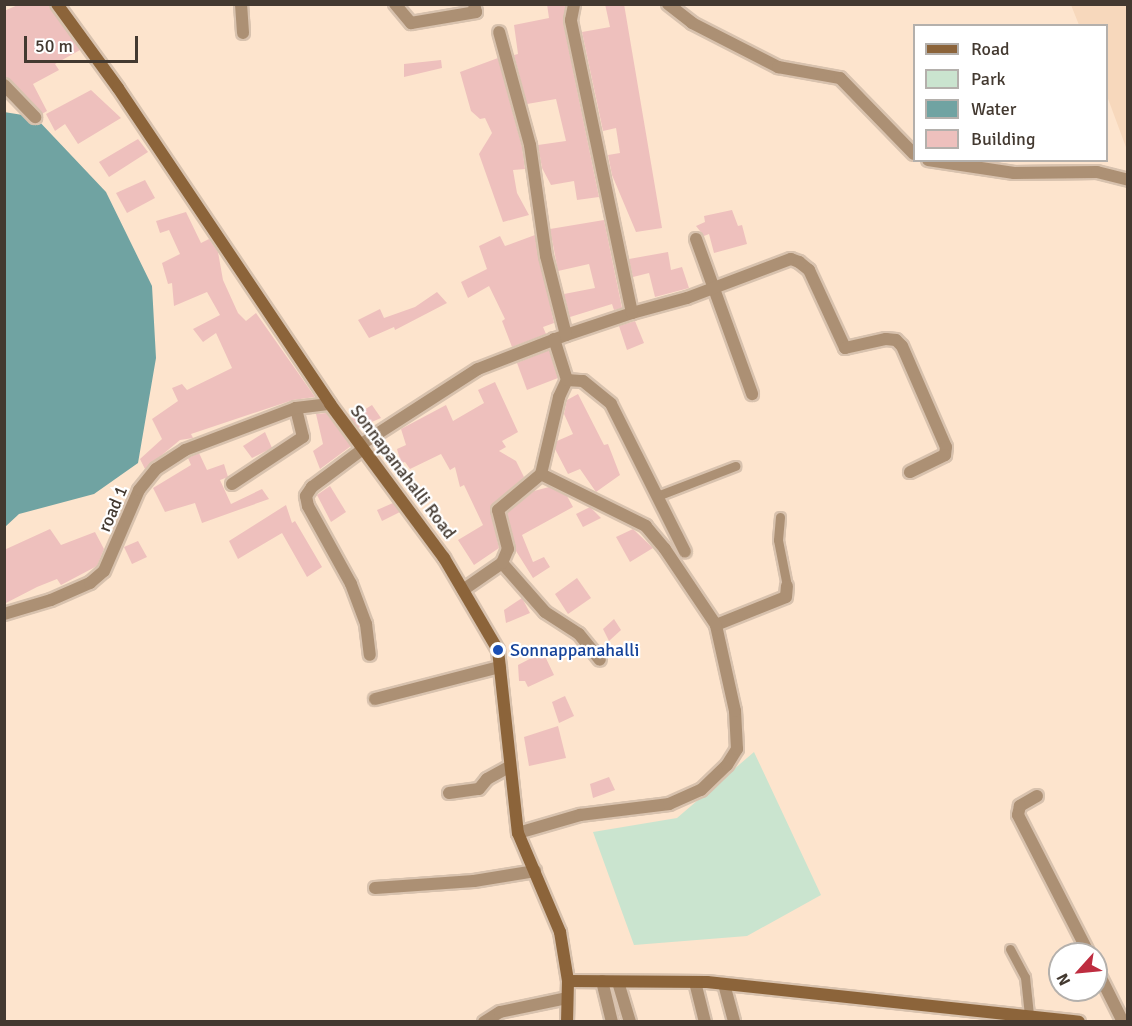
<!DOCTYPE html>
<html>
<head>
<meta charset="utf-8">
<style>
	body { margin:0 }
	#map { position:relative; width:1132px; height:1026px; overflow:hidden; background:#fde4cd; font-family:Signika,sans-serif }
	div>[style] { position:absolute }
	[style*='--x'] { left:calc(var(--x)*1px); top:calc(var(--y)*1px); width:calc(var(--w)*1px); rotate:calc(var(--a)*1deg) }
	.built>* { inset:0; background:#f7d8bc }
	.green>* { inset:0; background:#cae4cf }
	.water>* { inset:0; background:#70a3a2 }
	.building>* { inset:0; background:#eec0bd }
	.roads { filter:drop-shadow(2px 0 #d8c2ae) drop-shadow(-2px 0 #d8c2ae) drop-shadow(0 2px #d8c2ae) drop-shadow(0 -2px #d8c2ae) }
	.lane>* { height:9px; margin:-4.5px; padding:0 4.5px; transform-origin:4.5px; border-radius:4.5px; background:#ac9074 }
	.street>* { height:12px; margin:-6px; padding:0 6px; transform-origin:6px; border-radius:6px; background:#ac9074 }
	.secondary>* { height:12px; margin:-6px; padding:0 6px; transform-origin:6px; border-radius:6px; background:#8c643a }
	.dots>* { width:16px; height:16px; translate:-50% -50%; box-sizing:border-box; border:3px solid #fff; border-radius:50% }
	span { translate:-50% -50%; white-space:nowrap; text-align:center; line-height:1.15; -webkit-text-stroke:4.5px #fff; paint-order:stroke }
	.street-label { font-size:18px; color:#433930 }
	.transit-label { font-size:18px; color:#164399 }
	.left { translate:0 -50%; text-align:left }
	.frame { position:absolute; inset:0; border:6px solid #433930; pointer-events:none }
	.legend { position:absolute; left:913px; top:24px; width:195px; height:138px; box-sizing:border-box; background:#fff; border:2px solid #b4b0ac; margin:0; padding:8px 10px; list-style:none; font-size:18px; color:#433930 }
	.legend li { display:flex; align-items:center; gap:12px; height:30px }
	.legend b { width:30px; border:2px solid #b4b0ac }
	.north { position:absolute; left:1048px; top:942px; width:60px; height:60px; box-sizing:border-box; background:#fff; border:2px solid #b4b0ac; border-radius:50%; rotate:243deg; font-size:16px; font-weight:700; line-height:24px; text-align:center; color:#433930 }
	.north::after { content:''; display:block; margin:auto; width:21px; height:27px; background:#be2d40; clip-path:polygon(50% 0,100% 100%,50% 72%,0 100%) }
	.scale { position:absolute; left:24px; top:36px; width:114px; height:27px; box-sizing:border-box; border:3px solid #433930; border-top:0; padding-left:8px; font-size:18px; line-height:21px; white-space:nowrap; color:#433930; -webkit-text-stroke:4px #fff; paint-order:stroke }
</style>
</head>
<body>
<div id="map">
	<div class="built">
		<div style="clip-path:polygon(1071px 5px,1127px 5px,1127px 150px,1107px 96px,1106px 26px,1079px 25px)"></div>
	</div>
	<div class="green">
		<div style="clip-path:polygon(754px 752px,821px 895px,747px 936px,634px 945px,593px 832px,677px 818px)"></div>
	</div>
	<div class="water">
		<div style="clip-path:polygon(4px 112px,35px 117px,106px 192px,152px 286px,156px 358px,138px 463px,94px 494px,19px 514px,5px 527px)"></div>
	</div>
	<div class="building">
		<div style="clip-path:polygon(20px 4px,49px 4px,80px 50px,55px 64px,59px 70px,33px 84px,47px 111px,42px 114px,4px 77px,4px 11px)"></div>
		<div style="clip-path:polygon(547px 4px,566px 4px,563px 22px,599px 197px,577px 200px,574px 181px,551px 185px,542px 168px,538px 145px,566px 141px,556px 99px,527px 104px,514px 55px,518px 54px,514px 25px,549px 18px)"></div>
		<div style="clip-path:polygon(605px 4px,624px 4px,662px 228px,636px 232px,612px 175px,608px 155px,620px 153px,616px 128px,603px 131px,582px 32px,610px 27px)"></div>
		<div style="clip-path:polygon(498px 58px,522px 147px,525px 169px,513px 170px,517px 193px,529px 215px,503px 222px,479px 154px,492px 133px,485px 118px,480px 119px,471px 111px,460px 72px)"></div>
		<div style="clip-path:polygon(441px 60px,442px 68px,404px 77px,404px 64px)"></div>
		<div style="clip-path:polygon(91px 90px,121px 118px,78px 144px,65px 124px,55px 131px,46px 114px)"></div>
		<div style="clip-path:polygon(138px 139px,148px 152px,109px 177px,99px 162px)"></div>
		<div style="clip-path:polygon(145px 180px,155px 198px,127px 213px,116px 193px)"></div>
		<div style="clip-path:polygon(732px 210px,738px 226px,742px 225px,747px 244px,714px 253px,709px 234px,704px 236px,696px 226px,705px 222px,704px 216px)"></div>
		<div style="clip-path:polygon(186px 212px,201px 243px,209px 239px,218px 252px,223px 280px,238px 313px,246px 321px,256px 313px,315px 397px,293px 400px,191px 434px,193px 438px,180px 440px,145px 469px,140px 459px,162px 439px,152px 419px,178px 401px,172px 388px,182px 384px,187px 390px,232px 368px,216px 333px,203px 342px,193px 329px,220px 315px,207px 292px,174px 306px,172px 283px,168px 284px,162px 263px,180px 254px,169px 230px,160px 233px,156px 221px)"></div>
		<div style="clip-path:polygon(604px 220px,622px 308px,614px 310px,612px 304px,570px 317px,564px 294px,595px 288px,589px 264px,558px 271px,550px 229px)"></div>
		<div style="clip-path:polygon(535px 235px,554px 323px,543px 327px,546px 334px,512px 347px,502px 321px,505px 319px,489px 286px,468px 298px,461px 282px,487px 269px,479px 246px,500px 236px,505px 246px)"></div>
		<div style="clip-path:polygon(668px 252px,671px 270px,682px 267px,689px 288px,655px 297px,649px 273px,633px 277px,629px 259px)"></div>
		<div style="clip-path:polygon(437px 292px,447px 303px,395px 330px,394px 327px,369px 338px,358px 320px,380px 309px,384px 318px,415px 307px)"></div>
		<div style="clip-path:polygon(635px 321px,644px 343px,627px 350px,619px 326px)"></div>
		<div style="clip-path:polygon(549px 350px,558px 378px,527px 390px,517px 363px)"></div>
		<div style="clip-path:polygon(495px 382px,518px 432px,502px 441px,506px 447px,499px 451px,516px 461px,524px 477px,490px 507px,499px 548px,474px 565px,458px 540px,483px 525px,464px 485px,460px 487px,455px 467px,450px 470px,441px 454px,410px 469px,405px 462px,401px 463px,397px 449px,406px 445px,401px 429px,446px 405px,453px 421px,484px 403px,478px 390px)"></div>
		<div style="clip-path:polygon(578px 394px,604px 445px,608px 444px,620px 475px,596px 492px,580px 469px,568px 474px,555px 449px,557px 441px,573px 434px,564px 414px,567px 400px)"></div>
		<div style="clip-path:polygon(372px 405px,381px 418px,358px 428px,351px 418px)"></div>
		<div style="clip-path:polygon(326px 413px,351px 446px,320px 469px,313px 451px,323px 444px,316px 414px)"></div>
		<div style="clip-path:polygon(265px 432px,272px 448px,252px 458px,243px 446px)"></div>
		<div style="clip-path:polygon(199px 453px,207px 470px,224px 464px,228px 477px,220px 480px,231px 504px,262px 489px,269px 499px,202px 523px,195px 503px,165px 512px,153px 488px,191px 465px,188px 458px)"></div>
		<div style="clip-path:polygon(330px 486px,346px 512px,331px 522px,317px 495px)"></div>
		<div style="clip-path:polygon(549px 487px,567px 496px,573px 507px,522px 535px,533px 562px,544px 557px,550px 567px,533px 578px,516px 551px,507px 513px,534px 491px)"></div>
		<div style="clip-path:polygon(393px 503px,400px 512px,382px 521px,377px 510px)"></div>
		<div style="clip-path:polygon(286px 505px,292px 523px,295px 521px,322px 567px,307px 577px,282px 533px,238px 559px,229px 541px)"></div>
		<div style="clip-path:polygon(590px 507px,601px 518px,583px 527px,576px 514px)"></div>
		<div style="clip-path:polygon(50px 529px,61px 545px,95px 532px,104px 549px,97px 566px,61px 585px,57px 579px,37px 587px,4px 604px,4px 550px)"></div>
		<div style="clip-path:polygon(633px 529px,653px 548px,630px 562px,616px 537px)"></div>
		<div style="clip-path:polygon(138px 541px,147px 557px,132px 564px,124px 547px)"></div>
		<div style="clip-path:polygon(577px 578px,591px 598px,568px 614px,555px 594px)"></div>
		<div style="clip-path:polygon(522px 598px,530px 613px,506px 623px,504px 610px)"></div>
		<div style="clip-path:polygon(614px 619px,621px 630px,609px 641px,603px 629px)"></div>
		<div style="clip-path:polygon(543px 652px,554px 675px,528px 687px,525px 681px,519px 681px,518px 665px)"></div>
		<div style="clip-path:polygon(565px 696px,574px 716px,559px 723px,552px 702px)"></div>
		<div style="clip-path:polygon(558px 726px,566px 758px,529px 766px,524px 737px)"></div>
		<div style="clip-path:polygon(609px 777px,615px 790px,593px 798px,590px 784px)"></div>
	</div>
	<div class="roads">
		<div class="lane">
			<div style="--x:657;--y:496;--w:84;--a:-21"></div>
			<div style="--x:780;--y:517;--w:23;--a:95"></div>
			<div style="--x:778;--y:540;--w:47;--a:78.9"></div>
			<div style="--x:1010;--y:949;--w:32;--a:62"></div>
			<div style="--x:1025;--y:977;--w:39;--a:84"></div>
		</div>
		<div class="street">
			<div style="--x:241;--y:4;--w:29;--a:86"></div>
			<div style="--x:395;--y:4;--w:25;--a:50"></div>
			<div style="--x:411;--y:23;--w:66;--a:-9.6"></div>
			<div style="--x:476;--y:12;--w:8;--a:-104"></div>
			<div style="--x:668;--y:4;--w:31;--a:38"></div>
			<div style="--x:692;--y:23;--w:97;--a:27.1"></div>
			<div style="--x:778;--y:67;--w:63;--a:10.1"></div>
			<div style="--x:840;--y:78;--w:106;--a:45.8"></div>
			<div style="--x:4;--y:85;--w:45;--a:45.9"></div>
			<div style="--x:928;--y:160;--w:87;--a:8.6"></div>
			<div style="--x:1014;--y:173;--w:83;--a:-0.7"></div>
			<div style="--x:1097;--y:172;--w:32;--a:14"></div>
			<div style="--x:696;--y:239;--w:165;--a:70.1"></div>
			<div style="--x:632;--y:313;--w:57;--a:-15.3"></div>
			<div style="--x:687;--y:298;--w:111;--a:-20.6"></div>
			<div style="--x:791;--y:259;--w:9;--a:21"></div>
			<div style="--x:799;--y:262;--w:13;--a:39"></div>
			<div style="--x:809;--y:270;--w:86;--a:65.2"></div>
			<div style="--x:845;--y:348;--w:42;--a:-12.4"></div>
			<div style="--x:886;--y:339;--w:10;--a:6"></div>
			<div style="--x:896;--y:340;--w:8;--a:45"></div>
			<div style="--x:902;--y:346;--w:110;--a:66.5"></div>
			<div style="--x:946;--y:447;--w:8;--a:97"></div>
			<div style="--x:945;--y:455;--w:39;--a:154"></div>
			<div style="--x:566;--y:335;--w:70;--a:-18.4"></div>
			<div style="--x:632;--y:313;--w:299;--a:-101.8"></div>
			<div style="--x:571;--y:20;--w:16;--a:-79"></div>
			<div style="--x:567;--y:380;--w:16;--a:4"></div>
			<div style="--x:583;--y:381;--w:36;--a:39"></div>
			<div style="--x:611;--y:404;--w:165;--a:63.4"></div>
			<div style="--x:360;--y:445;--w:140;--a:-32.8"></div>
			<div style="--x:478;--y:369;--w:94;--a:-21.1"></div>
			<div style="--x:566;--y:335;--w:81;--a:-104.2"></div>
			<div style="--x:546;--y:256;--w:112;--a:-98.2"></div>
			<div style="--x:530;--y:145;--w:117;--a:-105.3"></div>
			<div style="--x:363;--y:449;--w:64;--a:143.3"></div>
			<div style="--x:312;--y:487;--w:11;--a:124"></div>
			<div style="--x:306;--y:496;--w:10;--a:79"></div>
			<div style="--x:308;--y:506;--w:89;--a:61.1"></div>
			<div style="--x:351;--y:584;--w:43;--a:69.4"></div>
			<div style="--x:366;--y:624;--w:31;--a:83"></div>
			<div style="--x:232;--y:484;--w:85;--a:-33.5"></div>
			<div style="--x:303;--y:437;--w:30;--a:-104"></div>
			<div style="--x:502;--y:563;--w:65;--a:48.7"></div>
			<div style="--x:545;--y:612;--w:40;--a:32.9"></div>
			<div style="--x:579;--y:634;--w:33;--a:51"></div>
			<div style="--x:463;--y:590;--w:47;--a:-34.7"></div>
			<div style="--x:502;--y:563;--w:15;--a:-67"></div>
			<div style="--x:508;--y:549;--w:40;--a:-104.4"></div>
			<div style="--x:498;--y:510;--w:56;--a:-39.9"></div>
			<div style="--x:4;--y:614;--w:49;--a:-16.6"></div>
			<div style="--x:51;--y:600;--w:43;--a:-23.6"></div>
			<div style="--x:90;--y:583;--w:18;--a:-41"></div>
			<div style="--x:104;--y:571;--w:88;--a:-66.6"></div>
			<div style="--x:139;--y:490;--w:27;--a:-51"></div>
			<div style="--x:156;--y:469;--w:35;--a:-33"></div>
			<div style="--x:185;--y:450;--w:119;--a:-20.7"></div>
			<div style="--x:296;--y:408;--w:34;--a:-7"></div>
			<div style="--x:716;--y:625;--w:75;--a:-21.8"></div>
			<div style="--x:786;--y:597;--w:11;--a:-85"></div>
			<div style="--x:375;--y:699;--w:129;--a:-14.4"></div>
			<div style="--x:449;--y:793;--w:30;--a:-8"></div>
			<div style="--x:479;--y:789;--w:13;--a:-51"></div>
			<div style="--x:487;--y:779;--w:26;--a:-29"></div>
			<div style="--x:1037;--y:796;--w:20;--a:150"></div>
			<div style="--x:1020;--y:806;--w:9;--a:103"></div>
			<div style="--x:1018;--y:815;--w:156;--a:62.9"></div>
			<div style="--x:518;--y:833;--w:65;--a:-16.2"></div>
			<div style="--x:580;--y:815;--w:90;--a:-7"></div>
			<div style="--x:669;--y:804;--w:35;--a:-24"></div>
			<div style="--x:701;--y:790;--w:36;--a:-44"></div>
			<div style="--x:727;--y:765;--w:19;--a:-58"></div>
			<div style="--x:737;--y:749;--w:38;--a:-93"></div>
			<div style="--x:735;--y:711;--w:88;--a:-102.5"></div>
			<div style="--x:716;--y:625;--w:92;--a:-123.9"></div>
			<div style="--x:665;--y:549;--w:30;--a:-130"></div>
			<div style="--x:646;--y:526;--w:117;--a:-153.7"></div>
			<div style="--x:541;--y:474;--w:79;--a:-76.8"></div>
			<div style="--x:559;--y:397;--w:19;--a:-65"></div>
			<div style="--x:567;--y:380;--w:43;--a:-107.6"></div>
			<div style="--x:375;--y:888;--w:99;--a:-4"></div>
			<div style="--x:474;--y:881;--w:62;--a:-9.3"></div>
			<div style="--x:1096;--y:968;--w:60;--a:63.4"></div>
			<div style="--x:602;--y:981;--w:42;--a:76.3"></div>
			<div style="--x:618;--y:982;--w:42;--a:73.3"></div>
			<div style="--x:695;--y:982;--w:41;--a:76"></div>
			<div style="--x:724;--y:984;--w:39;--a:75"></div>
			<div style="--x:484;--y:1022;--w:19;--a:-32"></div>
			<div style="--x:500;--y:1012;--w:68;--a:-11.8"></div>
		</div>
		<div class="secondary">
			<div style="--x:57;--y:4;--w:104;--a:54"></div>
			<div style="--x:118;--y:88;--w:381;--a:56.1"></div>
			<div style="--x:330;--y:404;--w:192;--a:53.5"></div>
			<div style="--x:444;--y:558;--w:107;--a:59.6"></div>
			<div style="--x:498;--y:650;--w:184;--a:83.8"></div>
			<div style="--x:518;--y:833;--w:108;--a:67"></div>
			<div style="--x:560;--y:932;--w:50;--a:80.7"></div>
			<div style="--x:568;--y:981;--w:41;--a:91.4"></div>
			<div style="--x:568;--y:981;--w:139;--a:0.4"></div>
			<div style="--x:707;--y:982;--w:374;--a:6.1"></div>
		</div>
	</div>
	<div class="dots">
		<div style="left:498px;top:650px;background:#1a4fb4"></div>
	</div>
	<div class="street-label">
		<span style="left:403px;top:472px;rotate:53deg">Sonnapanahalli Road</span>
		<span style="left:113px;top:509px;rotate:-67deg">road 1</span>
	</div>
	<div class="transit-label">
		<span class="left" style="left:510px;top:650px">Sonnappanahalli</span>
	</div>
	<div class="frame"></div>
	<ul class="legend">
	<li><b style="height:8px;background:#8c643a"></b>Road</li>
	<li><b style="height:16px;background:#cae4cf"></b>Park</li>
	<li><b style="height:16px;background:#70a3a2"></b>Water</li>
	<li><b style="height:16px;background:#eec0bd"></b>Building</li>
	</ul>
	<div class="north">N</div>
	<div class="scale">50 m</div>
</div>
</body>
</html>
